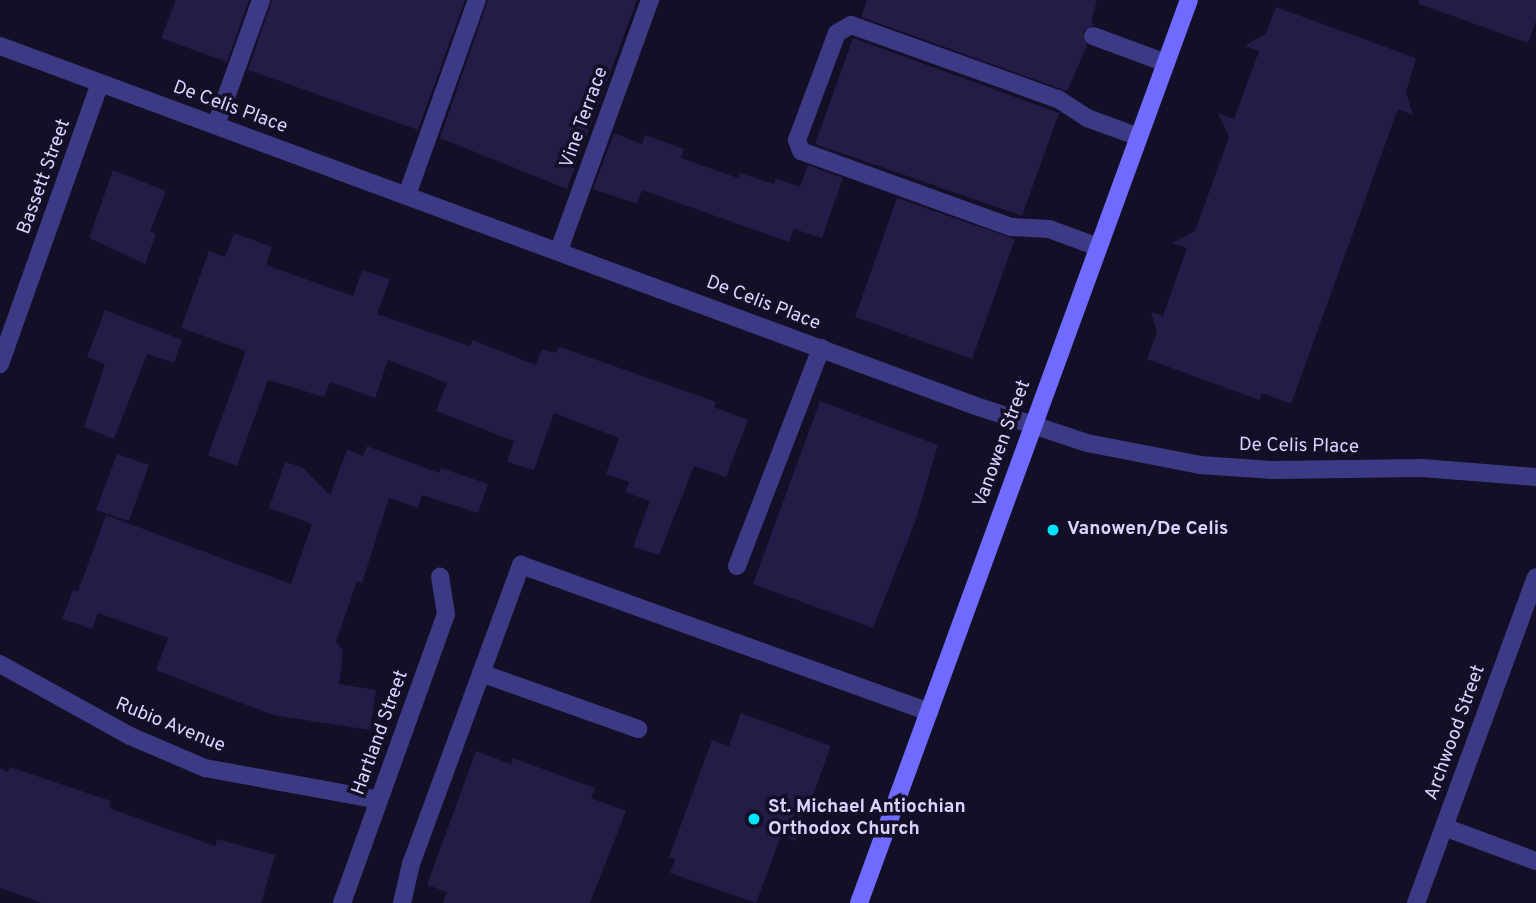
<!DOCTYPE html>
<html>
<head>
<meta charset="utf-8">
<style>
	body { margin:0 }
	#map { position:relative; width:1536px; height:903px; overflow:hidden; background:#130f26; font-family:Overpass,sans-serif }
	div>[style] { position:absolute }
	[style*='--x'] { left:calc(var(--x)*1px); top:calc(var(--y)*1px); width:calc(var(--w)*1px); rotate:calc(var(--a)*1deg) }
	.building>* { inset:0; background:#241b47 }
	.service>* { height:18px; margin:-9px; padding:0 9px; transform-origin:9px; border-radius:9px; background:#3d3a85 }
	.minor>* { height:18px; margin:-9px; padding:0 9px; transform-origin:9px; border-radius:9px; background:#3d3a85 }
	.secondary>* { height:18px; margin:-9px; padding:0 9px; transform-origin:9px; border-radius:9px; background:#6f6bff }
	.dots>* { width:19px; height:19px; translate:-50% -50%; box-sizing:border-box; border:4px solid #130f26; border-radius:50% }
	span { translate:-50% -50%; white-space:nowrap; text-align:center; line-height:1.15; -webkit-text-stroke:7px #130f26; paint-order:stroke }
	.street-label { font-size:19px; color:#d9d4ff }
	.poi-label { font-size:19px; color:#d9d4ff; font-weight:700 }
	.left { translate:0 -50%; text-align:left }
</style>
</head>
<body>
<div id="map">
	<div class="building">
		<div style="clip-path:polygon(176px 0,249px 0,227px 62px,161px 38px)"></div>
		<div style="clip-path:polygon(272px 0,465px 0,418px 130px,248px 70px)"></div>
		<div style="clip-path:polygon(488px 0,637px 0,567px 189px,440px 138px)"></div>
		<div style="clip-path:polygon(867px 0,1097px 0,1091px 23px,1095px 24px,1083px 31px,1087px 46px,1067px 91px,861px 17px)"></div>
		<div style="clip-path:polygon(1419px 0,1536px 0,1536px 21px,1528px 43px,1419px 4px)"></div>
		<div style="clip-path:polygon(1276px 7px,1416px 58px,1406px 92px,1413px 115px,1398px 109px,1291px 404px,1262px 393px,1259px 400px,1147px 359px,1157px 332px,1151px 312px,1163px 316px,1187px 248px,1172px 243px,1195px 231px,1229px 137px,1218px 113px,1234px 119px,1259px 51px,1245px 46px,1266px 33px)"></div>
		<div style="clip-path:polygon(853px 38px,1059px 113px,1022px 216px,815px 144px)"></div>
		<div style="clip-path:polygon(614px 133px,642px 144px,645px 135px,684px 149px,681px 158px,738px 178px,740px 173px,774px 184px,776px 178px,800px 187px,808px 165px,843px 178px,822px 238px,794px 229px,789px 242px,642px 190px,637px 204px,593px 189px)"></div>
		<div style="clip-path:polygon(113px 170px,166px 191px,150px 231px,156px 234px,145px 264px,89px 238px)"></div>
		<div style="clip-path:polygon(897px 198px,1015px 239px,972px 359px,855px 317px)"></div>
		<div style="clip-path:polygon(234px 233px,272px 247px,266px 265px,353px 296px,362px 270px,390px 279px,377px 314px,470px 346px,473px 340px,536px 365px,542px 349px,555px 353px,560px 347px,716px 402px,714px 407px,748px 420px,726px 477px,694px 466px,659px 555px,633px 547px,650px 501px,625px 492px,629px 482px,606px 474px,619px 438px,554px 413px,534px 470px,507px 462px,514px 441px,436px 411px,447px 383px,388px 360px,375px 398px,330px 382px,324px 397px,268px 380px,237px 466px,208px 455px,246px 351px,181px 328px,209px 251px,225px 257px)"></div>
		<div style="clip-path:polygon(105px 310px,182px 340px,174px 363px,147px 354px,114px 439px,84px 427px,105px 364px,87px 357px)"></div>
		<div style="clip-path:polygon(820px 401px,938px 445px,915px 522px,873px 628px,753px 584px)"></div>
		<div style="clip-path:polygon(367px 446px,439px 473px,441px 468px,488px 484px,478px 513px,422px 495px,418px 508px,389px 498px,362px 583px,357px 581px,336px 642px,343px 651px,339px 684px,376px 690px,370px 730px,273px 715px,228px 698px,156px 670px,168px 638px,98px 613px,92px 629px,62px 619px,73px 590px,78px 591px,106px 515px,291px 584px,312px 524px,269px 508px,285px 462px,302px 467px,330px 495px,347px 450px,363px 456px)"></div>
		<div style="clip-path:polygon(117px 454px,149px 465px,129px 521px,96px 510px)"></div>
		<div style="clip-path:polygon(741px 713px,831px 746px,796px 841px,781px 836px,756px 903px,670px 873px,675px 859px,669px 857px,712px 740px,729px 746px)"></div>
		<div style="clip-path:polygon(476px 751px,511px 764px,513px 758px,595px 788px,591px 798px,626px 811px,590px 903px,443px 903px,447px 892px,427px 885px)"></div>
		<div style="clip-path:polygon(10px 767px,111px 801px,109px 808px,215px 846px,217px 839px,275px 855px,261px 903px,42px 903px,0 888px,0 768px,8px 772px)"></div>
	</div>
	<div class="service">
		<div style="--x:1093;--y:36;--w:78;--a:20.3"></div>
		<div style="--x:216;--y:125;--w:133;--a:-70.2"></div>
		<div style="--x:407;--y:195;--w:207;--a:-70.3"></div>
		<div style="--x:1098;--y:247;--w:52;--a:-159.8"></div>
		<div style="--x:1049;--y:229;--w:38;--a:-177"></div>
		<div style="--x:1011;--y:227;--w:223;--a:-160.1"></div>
		<div style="--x:801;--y:151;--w:12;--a:-110"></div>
		<div style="--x:797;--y:140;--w:114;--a:-69.5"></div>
		<div style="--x:837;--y:33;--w:16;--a:-30"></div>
		<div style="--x:851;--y:25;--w:220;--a:19.7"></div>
		<div style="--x:1058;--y:99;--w:35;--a:33"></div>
		<div style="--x:1087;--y:118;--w:55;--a:20.1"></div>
		<div style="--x:737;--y:566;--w:234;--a:-68.9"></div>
		<div style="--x:481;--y:673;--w:167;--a:19.6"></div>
		<div style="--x:402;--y:903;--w:40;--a:-77"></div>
		<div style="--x:411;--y:864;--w:319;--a:-69.8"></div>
		<div style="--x:521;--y:565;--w:434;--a:19.8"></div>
	</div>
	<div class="minor">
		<div style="--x:0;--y:46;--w:1040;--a:20.25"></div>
		<div style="--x:976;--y:406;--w:117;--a:18.4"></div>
		<div style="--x:1087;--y:443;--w:115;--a:11"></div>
		<div style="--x:1200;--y:465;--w:74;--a:3.9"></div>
		<div style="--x:1274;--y:470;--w:148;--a:-0.8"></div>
		<div style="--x:1422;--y:468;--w:114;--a:4.5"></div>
		<div style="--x:559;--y:250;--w:266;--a:-70"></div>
		<div style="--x:0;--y:364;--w:298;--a:-70.4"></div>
		<div style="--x:0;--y:664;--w:149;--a:29"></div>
		<div style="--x:130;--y:736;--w:82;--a:23.1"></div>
		<div style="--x:205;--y:768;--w:177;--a:10.4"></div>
		<div style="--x:1444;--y:827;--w:98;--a:20.3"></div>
		<div style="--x:342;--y:903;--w:307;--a:-70.2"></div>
		<div style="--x:446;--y:614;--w:38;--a:-99"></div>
		<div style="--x:1416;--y:903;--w:347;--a:-69.8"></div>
	</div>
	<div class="secondary">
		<div style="--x:859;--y:903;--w:961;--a:-69.93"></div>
	</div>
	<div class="dots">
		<div style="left:1053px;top:530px;background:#00e5ff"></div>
		<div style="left:754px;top:819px;background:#00e5ff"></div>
	</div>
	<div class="street-label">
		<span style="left:230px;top:108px;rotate:20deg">De Celis Place</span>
		<span style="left:585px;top:118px;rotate:-70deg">Vine Terrace</span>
		<span style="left:45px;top:177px;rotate:-70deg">Bassett Street</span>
		<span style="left:763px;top:304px;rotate:21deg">De Celis Place</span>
		<span style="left:1003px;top:444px;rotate:-70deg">Vanowen Street</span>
		<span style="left:1299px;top:447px;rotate:1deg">De Celis Place</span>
		<span style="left:170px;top:726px;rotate:22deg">Rubio Avenue</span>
		<span style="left:381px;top:733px;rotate:-70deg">Hartland Street</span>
		<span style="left:1456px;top:733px;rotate:-70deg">Archwood Street</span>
	</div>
	<div class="poi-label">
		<span class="left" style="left:1067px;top:530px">Vanowen/De Celis</span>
		<span class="left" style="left:768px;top:819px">St. Michael Antiochian<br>Orthodox Church</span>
	</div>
</div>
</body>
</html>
